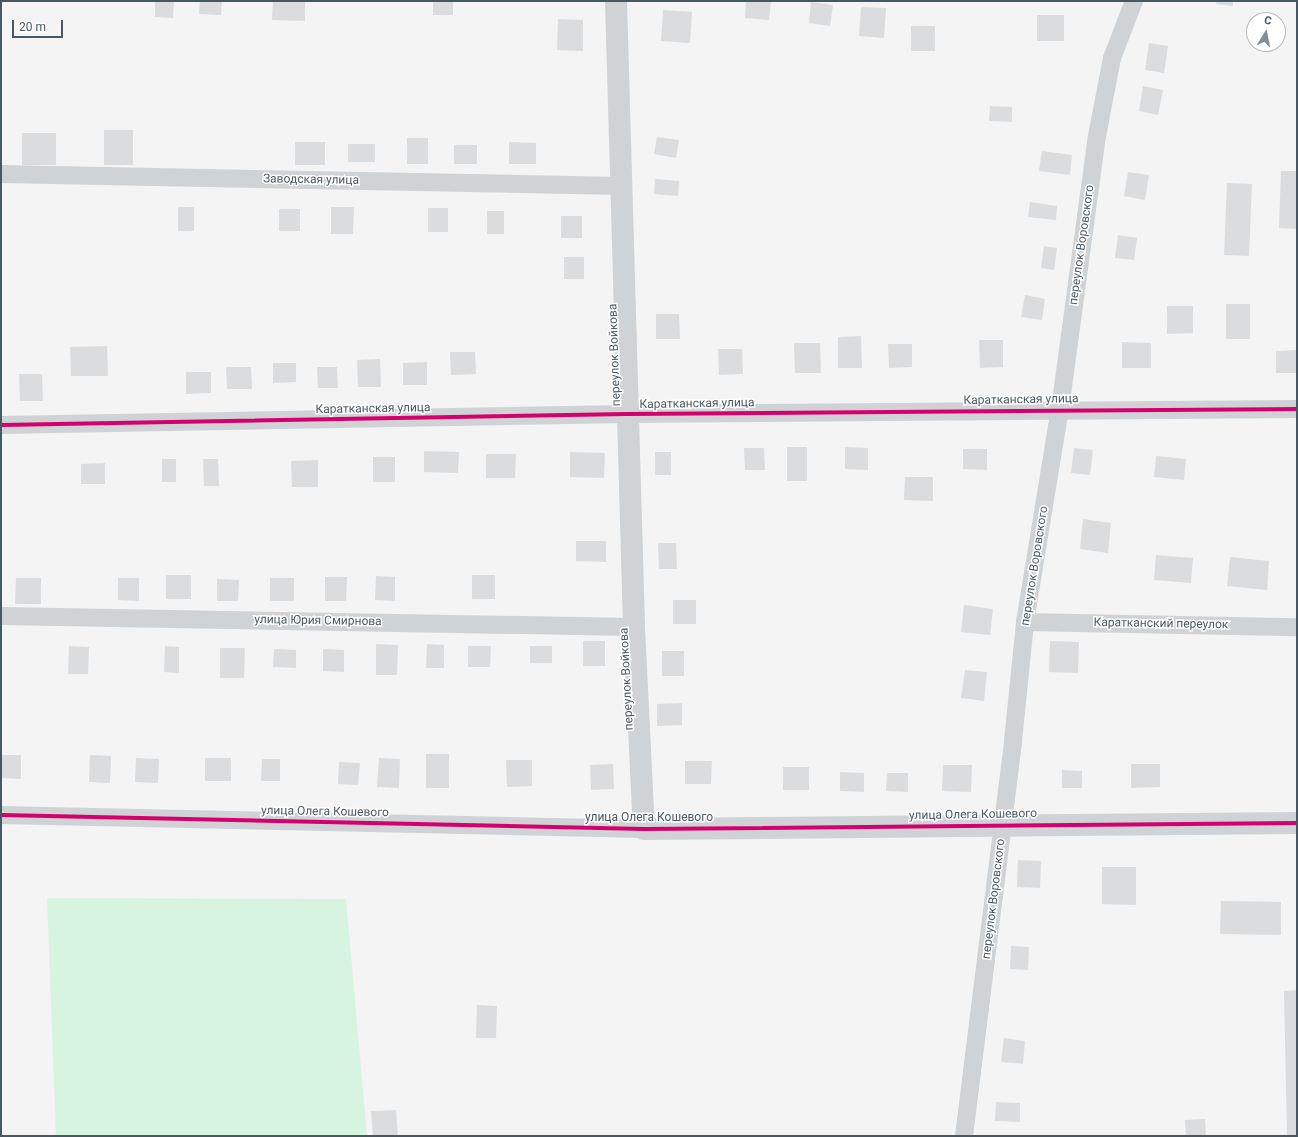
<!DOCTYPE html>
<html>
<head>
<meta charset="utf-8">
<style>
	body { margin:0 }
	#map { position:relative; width:1298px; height:1137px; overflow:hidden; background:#f4f4f4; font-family:Roboto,sans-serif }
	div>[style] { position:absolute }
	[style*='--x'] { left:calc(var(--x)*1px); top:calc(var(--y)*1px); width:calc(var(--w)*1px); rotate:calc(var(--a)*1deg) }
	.green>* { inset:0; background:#d7f4e0 }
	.building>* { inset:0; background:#dbdcde }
	.minor>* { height:18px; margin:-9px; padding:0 9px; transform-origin:9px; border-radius:9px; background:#cfd3d5 }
	.tertiary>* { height:22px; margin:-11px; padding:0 11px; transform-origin:11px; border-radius:11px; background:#cfd3d5 }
	.cycleway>* { height:4px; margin:-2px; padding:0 2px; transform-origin:2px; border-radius:2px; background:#d6006c }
	span { translate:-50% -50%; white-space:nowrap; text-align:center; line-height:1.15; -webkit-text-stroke:3px #fff; paint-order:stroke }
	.street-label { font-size:12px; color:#485862 }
	.frame { position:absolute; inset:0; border:2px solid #485862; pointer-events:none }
	.north { position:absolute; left:1246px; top:12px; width:40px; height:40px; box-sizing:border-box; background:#fff; border:1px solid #b6bcc0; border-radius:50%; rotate:10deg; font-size:11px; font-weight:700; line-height:16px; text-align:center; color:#485862 }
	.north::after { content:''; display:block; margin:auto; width:14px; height:18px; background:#848f95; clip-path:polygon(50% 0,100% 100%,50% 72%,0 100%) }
	.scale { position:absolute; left:12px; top:20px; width:51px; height:18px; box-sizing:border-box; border:2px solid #485862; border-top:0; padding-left:5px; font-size:12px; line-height:14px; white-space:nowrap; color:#485862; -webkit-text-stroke:3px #fff; paint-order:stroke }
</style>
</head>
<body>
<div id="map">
	<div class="green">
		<div style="clip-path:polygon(47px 898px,346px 899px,367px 1136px,56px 1136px)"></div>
	</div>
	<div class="building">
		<div style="clip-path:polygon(155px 1px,174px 1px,173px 18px,155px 17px)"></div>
		<div style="clip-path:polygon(200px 1px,222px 1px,221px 15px,199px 14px)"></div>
		<div style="clip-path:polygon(273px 1px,305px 1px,305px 21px,272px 20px)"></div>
		<div style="clip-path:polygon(433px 1px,453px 1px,453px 15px,433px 15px)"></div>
		<div style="clip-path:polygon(746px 1px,771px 1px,769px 20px,745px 18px)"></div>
		<div style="clip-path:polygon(1217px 1px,1233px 1px,1233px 6px,1216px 4px)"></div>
		<div style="clip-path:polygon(811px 2px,833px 5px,830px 26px,809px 23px)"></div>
		<div style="clip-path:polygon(861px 7px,886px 8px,884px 38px,859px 36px)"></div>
		<div style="clip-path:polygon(663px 10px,692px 12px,690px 43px,661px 41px)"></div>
		<div style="clip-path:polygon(1037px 15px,1064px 15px,1064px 41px,1037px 41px)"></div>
		<div style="clip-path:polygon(558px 19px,583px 20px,583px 51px,557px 50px)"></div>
		<div style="clip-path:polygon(911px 26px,935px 26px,935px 51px,911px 51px)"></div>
		<div style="clip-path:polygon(1149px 43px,1168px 46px,1164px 73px,1145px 70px)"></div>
		<div style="clip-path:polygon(1143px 86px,1163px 90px,1158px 115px,1139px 111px)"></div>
		<div style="clip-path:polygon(990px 106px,1012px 107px,1012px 122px,989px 121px)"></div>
		<div style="clip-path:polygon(104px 130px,133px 130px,133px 165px,104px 165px)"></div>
		<div style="clip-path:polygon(22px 133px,56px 133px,56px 165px,22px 165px)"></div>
		<div style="clip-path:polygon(657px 137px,679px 140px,676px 158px,654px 154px)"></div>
		<div style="clip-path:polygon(407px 138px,428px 138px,428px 164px,407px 164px)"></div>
		<div style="clip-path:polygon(295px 142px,325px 142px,325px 165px,295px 165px)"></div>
		<div style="clip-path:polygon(509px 142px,536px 143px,536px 164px,509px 164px)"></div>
		<div style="clip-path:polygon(348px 144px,375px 144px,375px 162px,348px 162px)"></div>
		<div style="clip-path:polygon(454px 145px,477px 145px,477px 164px,454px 164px)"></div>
		<div style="clip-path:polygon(1042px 151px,1072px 155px,1070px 175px,1039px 171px)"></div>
		<div style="clip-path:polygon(1281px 171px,1297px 171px,1297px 229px,1279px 228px)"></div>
		<div style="clip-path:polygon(1128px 172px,1149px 175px,1145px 200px,1124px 196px)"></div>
		<div style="clip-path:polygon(655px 179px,679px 181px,678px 196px,654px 194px)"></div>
		<div style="clip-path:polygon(1227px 183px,1252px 184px,1249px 256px,1224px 255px)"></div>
		<div style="clip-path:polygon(1030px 202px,1057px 206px,1056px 220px,1028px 217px)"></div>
		<div style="clip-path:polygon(178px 207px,194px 207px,194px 231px,178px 231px)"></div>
		<div style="clip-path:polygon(331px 207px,354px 207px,353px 234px,331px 234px)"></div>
		<div style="clip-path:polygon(428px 208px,448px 208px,448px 232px,428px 232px)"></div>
		<div style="clip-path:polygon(279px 209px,300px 209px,300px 231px,279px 231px)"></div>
		<div style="clip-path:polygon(487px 211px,504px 211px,504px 234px,487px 234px)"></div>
		<div style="clip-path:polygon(561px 216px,582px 216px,582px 238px,561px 238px)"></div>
		<div style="clip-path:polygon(1118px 235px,1137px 238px,1134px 260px,1115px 258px)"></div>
		<div style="clip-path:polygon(1044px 246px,1057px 248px,1054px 270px,1041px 268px)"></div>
		<div style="clip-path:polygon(564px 257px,584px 257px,584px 279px,564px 279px)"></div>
		<div style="clip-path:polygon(1025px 295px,1045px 299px,1042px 320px,1021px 317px)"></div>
		<div style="clip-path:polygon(1226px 304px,1250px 304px,1250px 339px,1226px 339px)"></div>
		<div style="clip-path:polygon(1167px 306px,1193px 306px,1193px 333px,1167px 334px)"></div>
		<div style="clip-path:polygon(656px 314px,679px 314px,680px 339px,656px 339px)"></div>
		<div style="clip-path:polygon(861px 336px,862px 368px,838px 368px,838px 337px)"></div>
		<div style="clip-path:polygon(979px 340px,1003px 340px,1003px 367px,980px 368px)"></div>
		<div style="clip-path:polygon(1122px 342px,1151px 343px,1151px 368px,1122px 368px)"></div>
		<div style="clip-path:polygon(794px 343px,820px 343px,821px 373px,795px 373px)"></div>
		<div style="clip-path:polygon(888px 344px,912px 344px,912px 367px,889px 368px)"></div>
		<div style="clip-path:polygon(107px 346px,108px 376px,71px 376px,70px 347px)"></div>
		<div style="clip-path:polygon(718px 349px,742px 349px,743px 374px,719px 375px)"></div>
		<div style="clip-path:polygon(1297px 350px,1297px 373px,1276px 373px,1276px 351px)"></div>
		<div style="clip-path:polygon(450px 352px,475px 352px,476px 374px,451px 375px)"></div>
		<div style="clip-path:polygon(380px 359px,381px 387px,358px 387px,357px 360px)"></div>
		<div style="clip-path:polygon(427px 362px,427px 385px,403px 385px,403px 363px)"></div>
		<div style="clip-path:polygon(273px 363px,296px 363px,296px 382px,273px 383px)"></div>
		<div style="clip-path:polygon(226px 367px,251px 367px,252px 389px,227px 389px)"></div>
		<div style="clip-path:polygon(317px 367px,337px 367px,338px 388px,318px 388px)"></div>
		<div style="clip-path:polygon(186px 372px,211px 372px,211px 393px,186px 394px)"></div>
		<div style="clip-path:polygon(19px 374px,42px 374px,43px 401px,20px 401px)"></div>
		<div style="clip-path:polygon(787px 447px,807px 447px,807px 481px,787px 481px)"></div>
		<div style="clip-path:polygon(845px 447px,868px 448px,868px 470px,845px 469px)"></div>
		<div style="clip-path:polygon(744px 448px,764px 448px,765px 470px,745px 470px)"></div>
		<div style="clip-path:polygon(1074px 448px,1093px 450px,1090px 475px,1071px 473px)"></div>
		<div style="clip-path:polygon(963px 449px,987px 449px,987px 470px,963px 469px)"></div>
		<div style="clip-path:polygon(424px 451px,459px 452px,458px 473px,424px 472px)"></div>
		<div style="clip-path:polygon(570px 452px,605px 453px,604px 478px,570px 477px)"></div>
		<div style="clip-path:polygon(655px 452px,671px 452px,671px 475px,655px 475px)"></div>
		<div style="clip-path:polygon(486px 454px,516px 454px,515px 478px,486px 478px)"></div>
		<div style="clip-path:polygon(1156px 456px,1186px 459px,1184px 480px,1154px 477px)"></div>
		<div style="clip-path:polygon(373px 457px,395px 457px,395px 482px,373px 482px)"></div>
		<div style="clip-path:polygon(162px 459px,176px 459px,176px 482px,162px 482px)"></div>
		<div style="clip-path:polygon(203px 459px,218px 459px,219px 486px,204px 486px)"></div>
		<div style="clip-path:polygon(318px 460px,318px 487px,292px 487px,291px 461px)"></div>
		<div style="clip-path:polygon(105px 463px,105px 484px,81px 484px,81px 464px)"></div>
		<div style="clip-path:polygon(905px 477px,933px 477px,933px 501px,904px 500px)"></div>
		<div style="clip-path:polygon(1083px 519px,1111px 523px,1108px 553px,1080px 549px)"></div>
		<div style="clip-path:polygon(576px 541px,606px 541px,606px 562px,576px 561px)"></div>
		<div style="clip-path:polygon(658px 543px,676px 543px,677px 569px,659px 569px)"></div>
		<div style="clip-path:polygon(1156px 555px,1193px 558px,1191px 583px,1154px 580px)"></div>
		<div style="clip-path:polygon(1230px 557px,1269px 561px,1267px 590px,1227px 586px)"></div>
		<div style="clip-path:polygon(166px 575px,191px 575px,191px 599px,166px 599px)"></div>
		<div style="clip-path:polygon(472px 575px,495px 575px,495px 599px,472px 599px)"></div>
		<div style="clip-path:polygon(376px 576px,395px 577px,395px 601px,375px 600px)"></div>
		<div style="clip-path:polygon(325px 577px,347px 577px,346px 601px,325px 601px)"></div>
		<div style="clip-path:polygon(16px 578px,41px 578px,41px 604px,15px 604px)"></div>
		<div style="clip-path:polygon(118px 578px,139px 578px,139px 601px,118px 600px)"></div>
		<div style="clip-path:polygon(270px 578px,294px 578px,294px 601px,270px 601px)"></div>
		<div style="clip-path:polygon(217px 579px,239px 580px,238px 601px,217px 601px)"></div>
		<div style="clip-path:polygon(673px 600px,696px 600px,696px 624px,673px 624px)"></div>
		<div style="clip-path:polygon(964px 605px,993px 609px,990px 635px,961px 632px)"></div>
		<div style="clip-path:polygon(583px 641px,605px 641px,605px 666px,583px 666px)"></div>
		<div style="clip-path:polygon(1050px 641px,1079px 642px,1078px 673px,1049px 672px)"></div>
		<div style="clip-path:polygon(376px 644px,398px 645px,397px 675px,376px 675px)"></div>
		<div style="clip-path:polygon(427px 644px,444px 645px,444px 668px,426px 668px)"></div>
		<div style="clip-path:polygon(69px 646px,89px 647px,88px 674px,68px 674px)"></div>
		<div style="clip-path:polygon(165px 646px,179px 647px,179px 673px,164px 672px)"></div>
		<div style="clip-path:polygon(468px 646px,491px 646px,490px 667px,468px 667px)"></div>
		<div style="clip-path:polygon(530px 646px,552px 646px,552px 663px,530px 663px)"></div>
		<div style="clip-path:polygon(220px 648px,245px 648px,244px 678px,220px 678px)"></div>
		<div style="clip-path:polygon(274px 649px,296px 650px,296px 668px,273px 667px)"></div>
		<div style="clip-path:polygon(323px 649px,344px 650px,344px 672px,323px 671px)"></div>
		<div style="clip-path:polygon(662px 651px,684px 651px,684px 676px,662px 676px)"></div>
		<div style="clip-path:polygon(965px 670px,987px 672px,984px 701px,961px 698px)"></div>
		<div style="clip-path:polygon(682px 703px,682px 725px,657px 726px,657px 704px)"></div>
		<div style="clip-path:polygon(426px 754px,449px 754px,449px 788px,426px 788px)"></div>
		<div style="clip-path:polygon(1px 755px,21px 755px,21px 779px,1px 778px)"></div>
		<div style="clip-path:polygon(90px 755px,111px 756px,110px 783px,89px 782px)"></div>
		<div style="clip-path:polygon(136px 758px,159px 759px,158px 783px,135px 782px)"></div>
		<div style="clip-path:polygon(205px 758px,231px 758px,231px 781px,205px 781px)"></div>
		<div style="clip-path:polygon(379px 758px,400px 759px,399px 788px,377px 787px)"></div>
		<div style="clip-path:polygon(262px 759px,280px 759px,280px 781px,261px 781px)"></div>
		<div style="clip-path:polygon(506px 760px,532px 760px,532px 786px,507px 787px)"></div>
		<div style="clip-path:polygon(685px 761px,712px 761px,711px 784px,685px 784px)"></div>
		<div style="clip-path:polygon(339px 762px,360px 763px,358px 785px,338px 784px)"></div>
		<div style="clip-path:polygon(613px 764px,614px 789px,591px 790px,590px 765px)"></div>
		<div style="clip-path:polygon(1131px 764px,1160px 764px,1160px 787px,1131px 788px)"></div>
		<div style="clip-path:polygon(943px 765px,972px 765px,971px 792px,942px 791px)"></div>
		<div style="clip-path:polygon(783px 767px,809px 767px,809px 790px,783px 790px)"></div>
		<div style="clip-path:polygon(1062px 770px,1082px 771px,1082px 788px,1062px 788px)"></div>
		<div style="clip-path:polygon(840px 772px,864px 773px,864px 792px,840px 791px)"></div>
		<div style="clip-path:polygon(887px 773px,908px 773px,908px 792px,886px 791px)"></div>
		<div style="clip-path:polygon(1018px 860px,1041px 861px,1040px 888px,1017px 887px)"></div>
		<div style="clip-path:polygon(1102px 867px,1136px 867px,1136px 905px,1102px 904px)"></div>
		<div style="clip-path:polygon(1221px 901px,1281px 902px,1281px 935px,1220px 934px)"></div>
		<div style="clip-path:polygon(1011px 946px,1029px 947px,1028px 970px,1010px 969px)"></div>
		<div style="clip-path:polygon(1297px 990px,1297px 1136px,1287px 1136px,1284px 991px)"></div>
		<div style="clip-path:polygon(477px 1005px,497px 1006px,496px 1038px,476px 1038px)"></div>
		<div style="clip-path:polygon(1004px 1038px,1025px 1041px,1023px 1064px,1001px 1062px)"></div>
		<div style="clip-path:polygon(996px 1102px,1020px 1103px,1020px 1122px,995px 1121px)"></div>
		<div style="clip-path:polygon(396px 1110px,398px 1136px,373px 1136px,371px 1111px)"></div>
		<div style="clip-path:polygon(1205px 1119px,1206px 1136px,1186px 1136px,1185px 1120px)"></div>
	</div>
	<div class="minor">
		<div style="--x:1;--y:174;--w:620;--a:1.11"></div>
		<div style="--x:1;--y:425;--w:626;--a:-1.01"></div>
		<div style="--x:627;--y:414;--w:670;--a:-0.43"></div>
		<div style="--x:1;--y:616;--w:633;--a:1"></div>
		<div style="--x:1025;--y:622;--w:272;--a:1.1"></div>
		<div style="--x:1;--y:815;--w:643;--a:1.25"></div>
		<div style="--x:964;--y:1136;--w:398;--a:-82.9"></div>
		<div style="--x:1013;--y:741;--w:120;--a:-84.2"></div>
		<div style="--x:1025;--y:622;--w:216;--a:-80.7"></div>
		<div style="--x:1060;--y:409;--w:275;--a:-82.3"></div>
		<div style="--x:1097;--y:136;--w:79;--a:-79.1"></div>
		<div style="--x:1112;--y:58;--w:61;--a:-68.9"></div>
	</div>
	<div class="tertiary">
		<div style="--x:616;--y:1;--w:626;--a:88.35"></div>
		<div style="--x:634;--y:627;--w:202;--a:87.2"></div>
		<div style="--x:644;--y:829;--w:653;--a:-0.53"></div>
	</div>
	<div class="cycleway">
		<div style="--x:1;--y:425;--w:626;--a:-1.01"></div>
		<div style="--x:627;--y:414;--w:670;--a:-0.43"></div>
		<div style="--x:1;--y:815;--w:643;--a:1.25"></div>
		<div style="--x:644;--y:829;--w:653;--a:-0.53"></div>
	</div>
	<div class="street-label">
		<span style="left:311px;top:180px;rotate:1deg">Заводская улица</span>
		<span style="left:1082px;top:245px;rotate:-82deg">переулок Воровского</span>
		<span style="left:615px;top:355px;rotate:-92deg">переулок Войкова</span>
		<span style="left:1021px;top:400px;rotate:-1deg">Каратканская улица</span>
		<span style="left:697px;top:404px;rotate:-1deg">Каратканская улица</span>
		<span style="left:373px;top:409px;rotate:-1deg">Каратканская улица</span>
		<span style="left:1035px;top:566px;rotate:-81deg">переулок Воровского</span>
		<span style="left:318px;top:621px;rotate:1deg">улица Юрия Смирнова</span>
		<span style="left:1161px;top:624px;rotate:1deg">Каратканский переулок</span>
		<span style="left:627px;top:679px;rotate:-93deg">переулок Войкова</span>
		<span style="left:325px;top:812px;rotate:1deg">улица Олега Кошевого</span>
		<span style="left:973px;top:815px;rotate:-1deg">улица Олега Кошевого</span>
		<span style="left:649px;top:818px">улица Олега Кошевого</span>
		<span style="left:994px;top:899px;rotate:-83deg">переулок Воровского</span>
	</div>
	<div class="frame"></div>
	<div class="north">С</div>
	<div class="scale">20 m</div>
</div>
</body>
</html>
